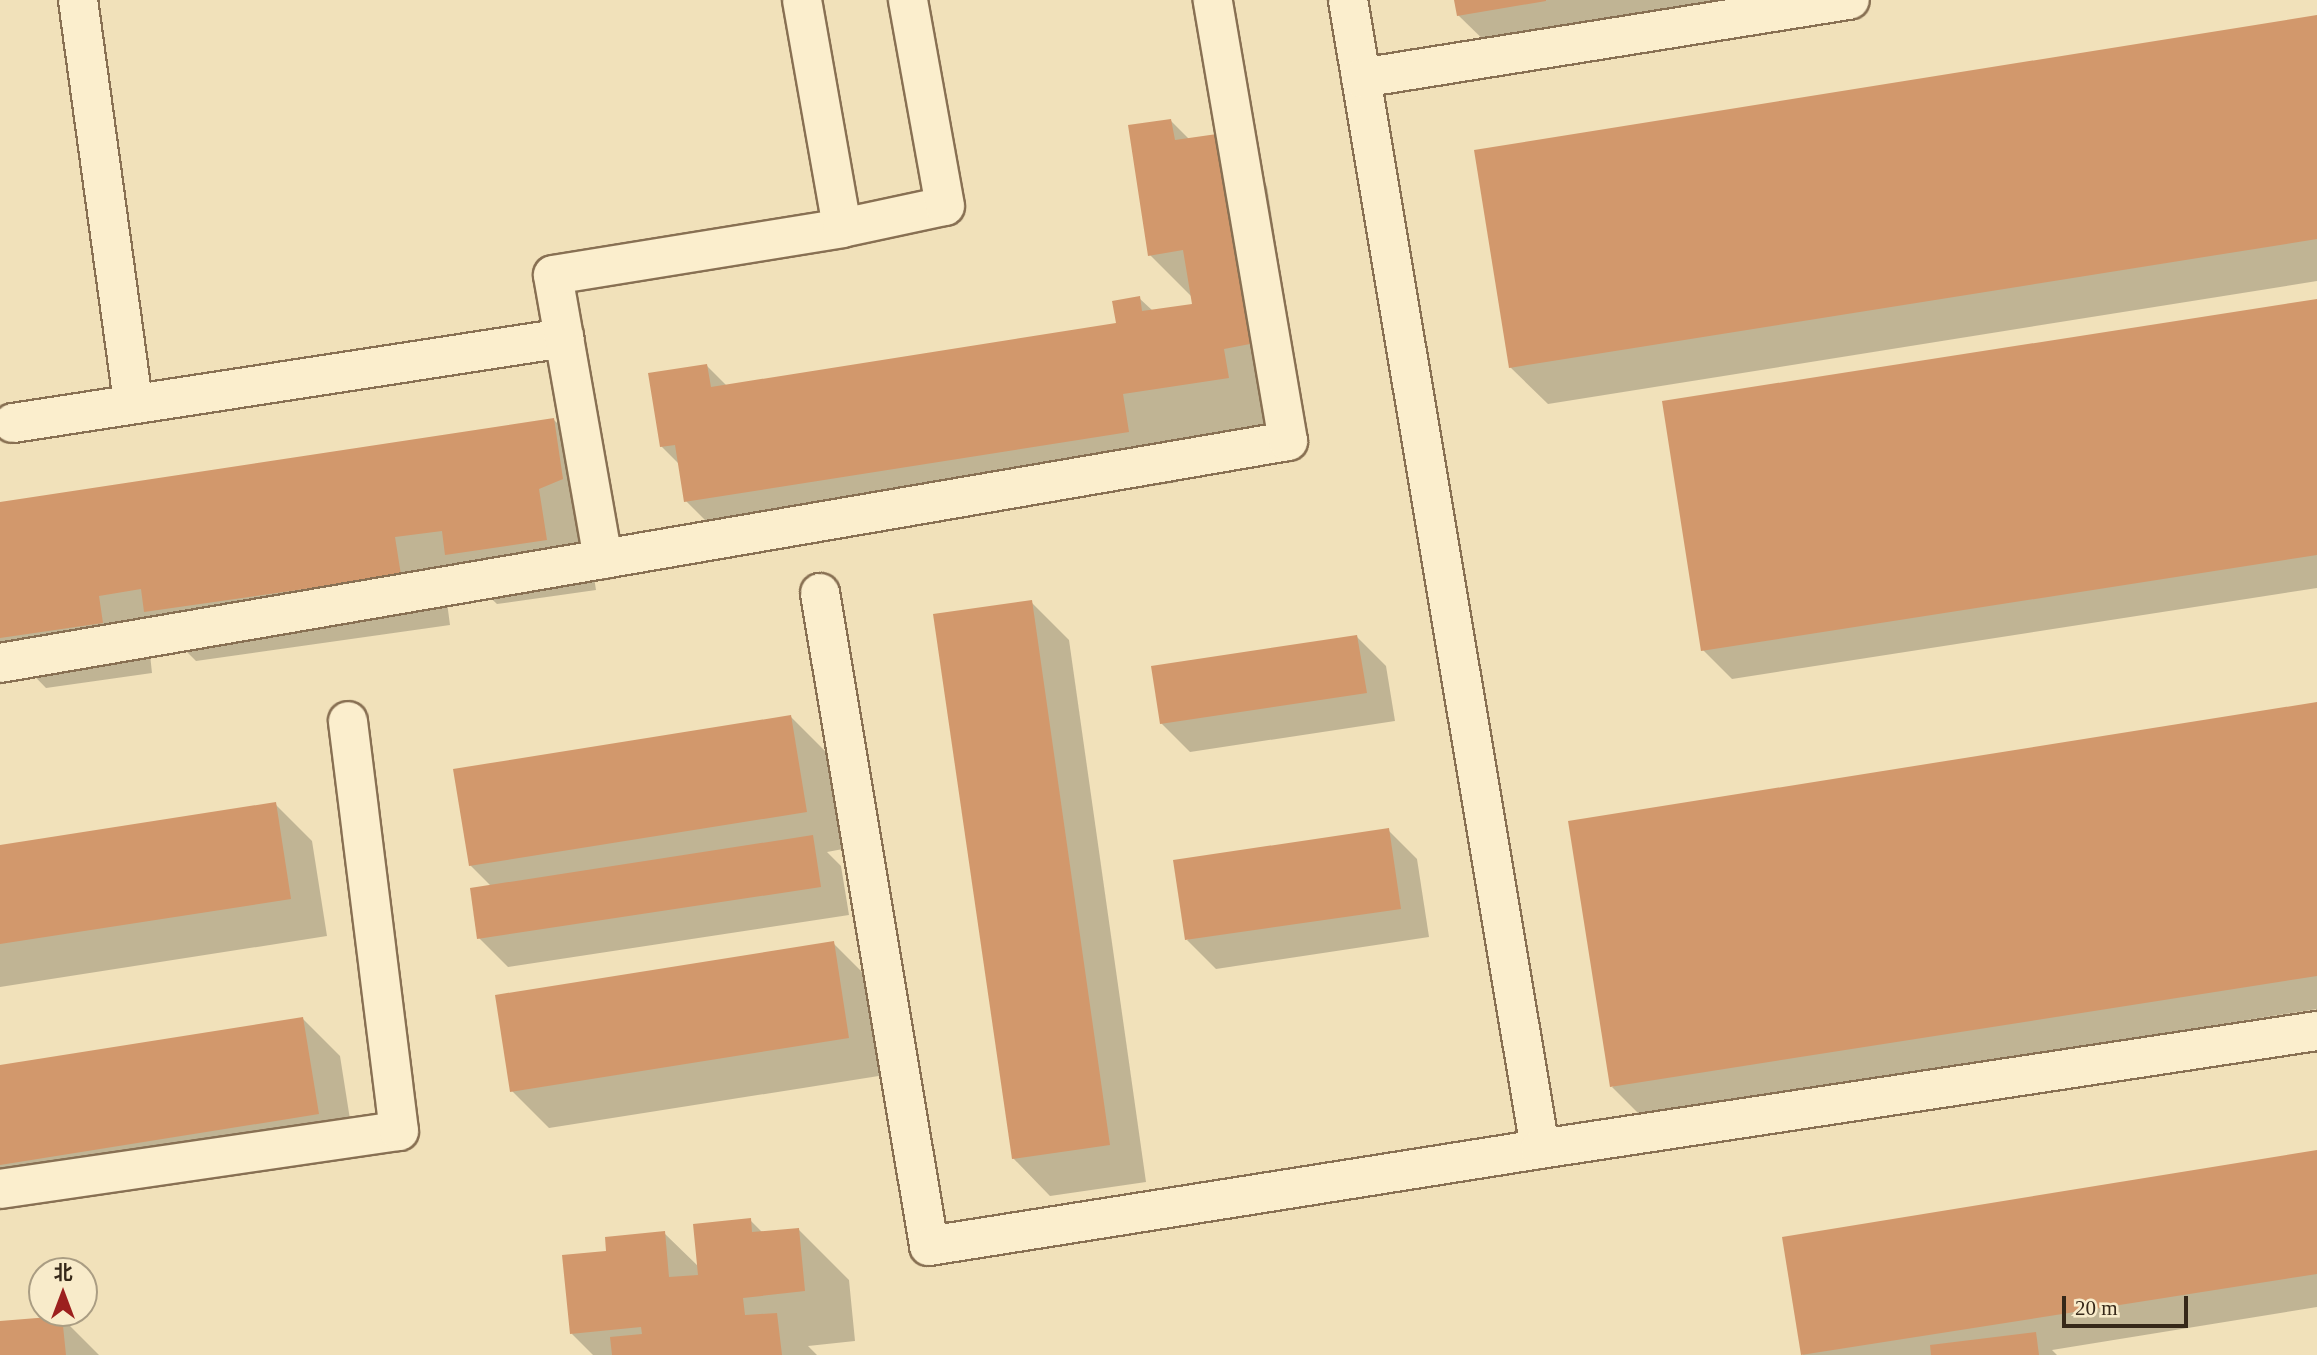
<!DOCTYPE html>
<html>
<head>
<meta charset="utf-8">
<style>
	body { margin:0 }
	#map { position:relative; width:2317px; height:1355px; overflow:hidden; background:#f1e1ba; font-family:"Times New Roman","Noto Sans SC",serif }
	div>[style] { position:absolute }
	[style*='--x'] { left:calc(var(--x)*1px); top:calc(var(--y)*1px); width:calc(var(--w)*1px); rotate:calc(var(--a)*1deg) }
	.shadow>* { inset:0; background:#0003 }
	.building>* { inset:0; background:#d2986c }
	.roads { filter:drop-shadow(2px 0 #887053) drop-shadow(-2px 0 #887053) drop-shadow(0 2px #887053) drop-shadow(0 -2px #887053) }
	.minor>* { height:38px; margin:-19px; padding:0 19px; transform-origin:19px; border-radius:19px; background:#fbeecd }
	span { translate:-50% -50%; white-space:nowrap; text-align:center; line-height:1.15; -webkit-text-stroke:6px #f8ebca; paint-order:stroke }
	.north { position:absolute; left:28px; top:1257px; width:70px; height:70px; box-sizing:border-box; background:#f8ebca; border:2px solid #aa9d83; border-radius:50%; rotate:0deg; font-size:19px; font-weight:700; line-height:28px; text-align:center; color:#362819 }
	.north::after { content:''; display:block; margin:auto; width:24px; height:32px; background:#9c201f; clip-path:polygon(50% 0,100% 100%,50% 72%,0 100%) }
	.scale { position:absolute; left:2062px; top:1296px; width:126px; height:32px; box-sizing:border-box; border:4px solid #362819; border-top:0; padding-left:9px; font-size:21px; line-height:24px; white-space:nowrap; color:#362819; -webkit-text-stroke:5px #f8ebca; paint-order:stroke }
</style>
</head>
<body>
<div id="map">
	<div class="shadow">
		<div style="clip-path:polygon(1456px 0,1822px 0,1496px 52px,1458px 15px)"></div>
		<div style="clip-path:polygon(2317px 17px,2317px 281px,1548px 404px,1510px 367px)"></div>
		<div style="clip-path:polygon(1171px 121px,1190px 140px,1216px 136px,1267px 186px,1299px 394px,1278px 428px,1172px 444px,1178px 482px,736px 551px,686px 501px,680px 465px,661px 446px,707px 366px,727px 386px,1118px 324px,1139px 298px,1153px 311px,1194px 305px,1193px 298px,1150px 255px)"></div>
		<div style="clip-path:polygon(2317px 301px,2317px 588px,1732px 679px,1703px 650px)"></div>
		<div style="clip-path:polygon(553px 419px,603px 469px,588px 539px,596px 590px,497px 604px,475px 583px,445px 587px,450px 625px,196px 661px,176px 641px,149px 645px,152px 673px,46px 688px,13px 654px,0 656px,0 504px)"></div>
		<div style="clip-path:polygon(1031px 602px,1069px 640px,1146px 1182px,1050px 1196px,1013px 1158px)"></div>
		<div style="clip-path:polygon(1357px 637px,1386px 666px,1395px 721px,1190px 752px,1161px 723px)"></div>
		<div style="clip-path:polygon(2317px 704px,2317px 1009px,1641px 1116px,1612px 1087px)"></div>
		<div style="clip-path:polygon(791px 717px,828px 754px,843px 849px,827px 852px,841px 866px,849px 915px,508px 967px,479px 938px,491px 886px,470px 865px)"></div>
		<div style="clip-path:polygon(275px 804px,312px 841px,327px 936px,0 987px,0 846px)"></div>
		<div style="clip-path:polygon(1388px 830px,1417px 859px,1429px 937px,1216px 969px,1187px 940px)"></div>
		<div style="clip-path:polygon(833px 943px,870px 980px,885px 1075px,549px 1128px,512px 1091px)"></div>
		<div style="clip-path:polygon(303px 1019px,340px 1056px,355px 1151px,0 1185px,0 1067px)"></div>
		<div style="clip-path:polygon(2317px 1152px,2317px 1307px,2052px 1350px,2057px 1355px,1803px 1355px,1784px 1238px)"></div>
		<div style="clip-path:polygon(750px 1220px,763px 1233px,799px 1230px,849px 1280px,855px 1341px,808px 1346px,817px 1355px,593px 1355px,572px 1334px,608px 1252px,664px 1233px,699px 1267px)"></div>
		<div style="clip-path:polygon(62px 1318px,99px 1355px,0 1355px,0 1323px)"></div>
	</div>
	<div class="building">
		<div style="clip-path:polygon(1454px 0,1546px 0,1546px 1px,1457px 16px)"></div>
		<div style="clip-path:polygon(2317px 15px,2317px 239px,1509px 368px,1474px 150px)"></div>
		<div style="clip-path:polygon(1171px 119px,1175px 140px,1217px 134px,1250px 344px,1224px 349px,1229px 378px,1123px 394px,1129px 432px,684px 502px,675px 445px,660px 447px,648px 373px,707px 364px,711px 387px,1116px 323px,1112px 301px,1140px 296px,1142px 311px,1192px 304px,1183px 250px,1148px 256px,1128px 125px)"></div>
		<div style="clip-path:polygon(2317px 299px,2317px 555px,1701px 651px,1662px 401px)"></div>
		<div style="clip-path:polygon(554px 418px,563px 479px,539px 489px,547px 540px,445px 555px,442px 531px,395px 537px,401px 575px,144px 612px,141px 589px,99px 596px,103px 623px,0 638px,0 502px)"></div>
		<div style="clip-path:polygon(1032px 600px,1110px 1145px,1012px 1159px,933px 614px)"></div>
		<div style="clip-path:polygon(1357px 635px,1367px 693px,1160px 724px,1151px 666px)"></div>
		<div style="clip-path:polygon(2317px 702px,2317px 976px,1610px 1087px,1568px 821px)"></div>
		<div style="clip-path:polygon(791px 715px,807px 812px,469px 866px,453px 769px)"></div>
		<div style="clip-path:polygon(276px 802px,291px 899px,0 944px,0 845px)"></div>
		<div style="clip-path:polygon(1389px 828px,1401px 909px,1185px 940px,1173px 860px)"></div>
		<div style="clip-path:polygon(813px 835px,821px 887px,477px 939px,470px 888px)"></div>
		<div style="clip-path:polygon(834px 941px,849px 1038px,510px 1092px,495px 995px)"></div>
		<div style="clip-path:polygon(303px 1017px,319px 1114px,0 1165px,0 1065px)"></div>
		<div style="clip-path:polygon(2317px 1150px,2317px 1274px,1801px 1355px,1782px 1237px)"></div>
		<div style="clip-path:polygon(751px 1218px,752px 1232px,799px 1228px,805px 1291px,743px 1298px,745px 1315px,777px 1313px,782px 1355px,612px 1355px,610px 1337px,642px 1334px,641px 1327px,570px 1334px,562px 1255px,606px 1251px,605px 1237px,665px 1231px,669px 1277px,698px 1275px,693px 1224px)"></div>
		<div style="clip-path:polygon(62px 1316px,66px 1355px,0 1355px,0 1321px)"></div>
		<div style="clip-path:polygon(2036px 1332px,2039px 1355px,1931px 1355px,1930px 1345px)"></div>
	</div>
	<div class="roads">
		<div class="minor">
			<div style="--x:78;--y:0;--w:408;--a:82.2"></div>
			<div style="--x:802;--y:0;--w:231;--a:80"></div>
			<div style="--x:1348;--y:0;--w:1165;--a:80.51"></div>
			<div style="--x:1361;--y:78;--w:495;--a:-9.1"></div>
			<div style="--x:13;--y:423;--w:558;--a:-8.77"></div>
			<div style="--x:603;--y:559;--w:288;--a:-100"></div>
			<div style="--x:553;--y:275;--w:293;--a:-9.2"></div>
			<div style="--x:842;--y:228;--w:105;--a:-12.1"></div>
			<div style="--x:945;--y:206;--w:209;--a:-100.2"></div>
			<div style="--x:820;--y:593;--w:662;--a:80.52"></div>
			<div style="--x:929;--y:1246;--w:619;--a:-9.02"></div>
			<div style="--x:1540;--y:1149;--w:786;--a:-8.64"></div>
			<div style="--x:0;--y:663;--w:1307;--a:-9.78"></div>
			<div style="--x:1288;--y:441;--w:447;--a:-99.7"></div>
			<div style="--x:0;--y:1189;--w:403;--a:-8.3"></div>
			<div style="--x:399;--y:1131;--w:413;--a:-97.1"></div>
		</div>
	</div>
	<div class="north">北</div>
	<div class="scale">20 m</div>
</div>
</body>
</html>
